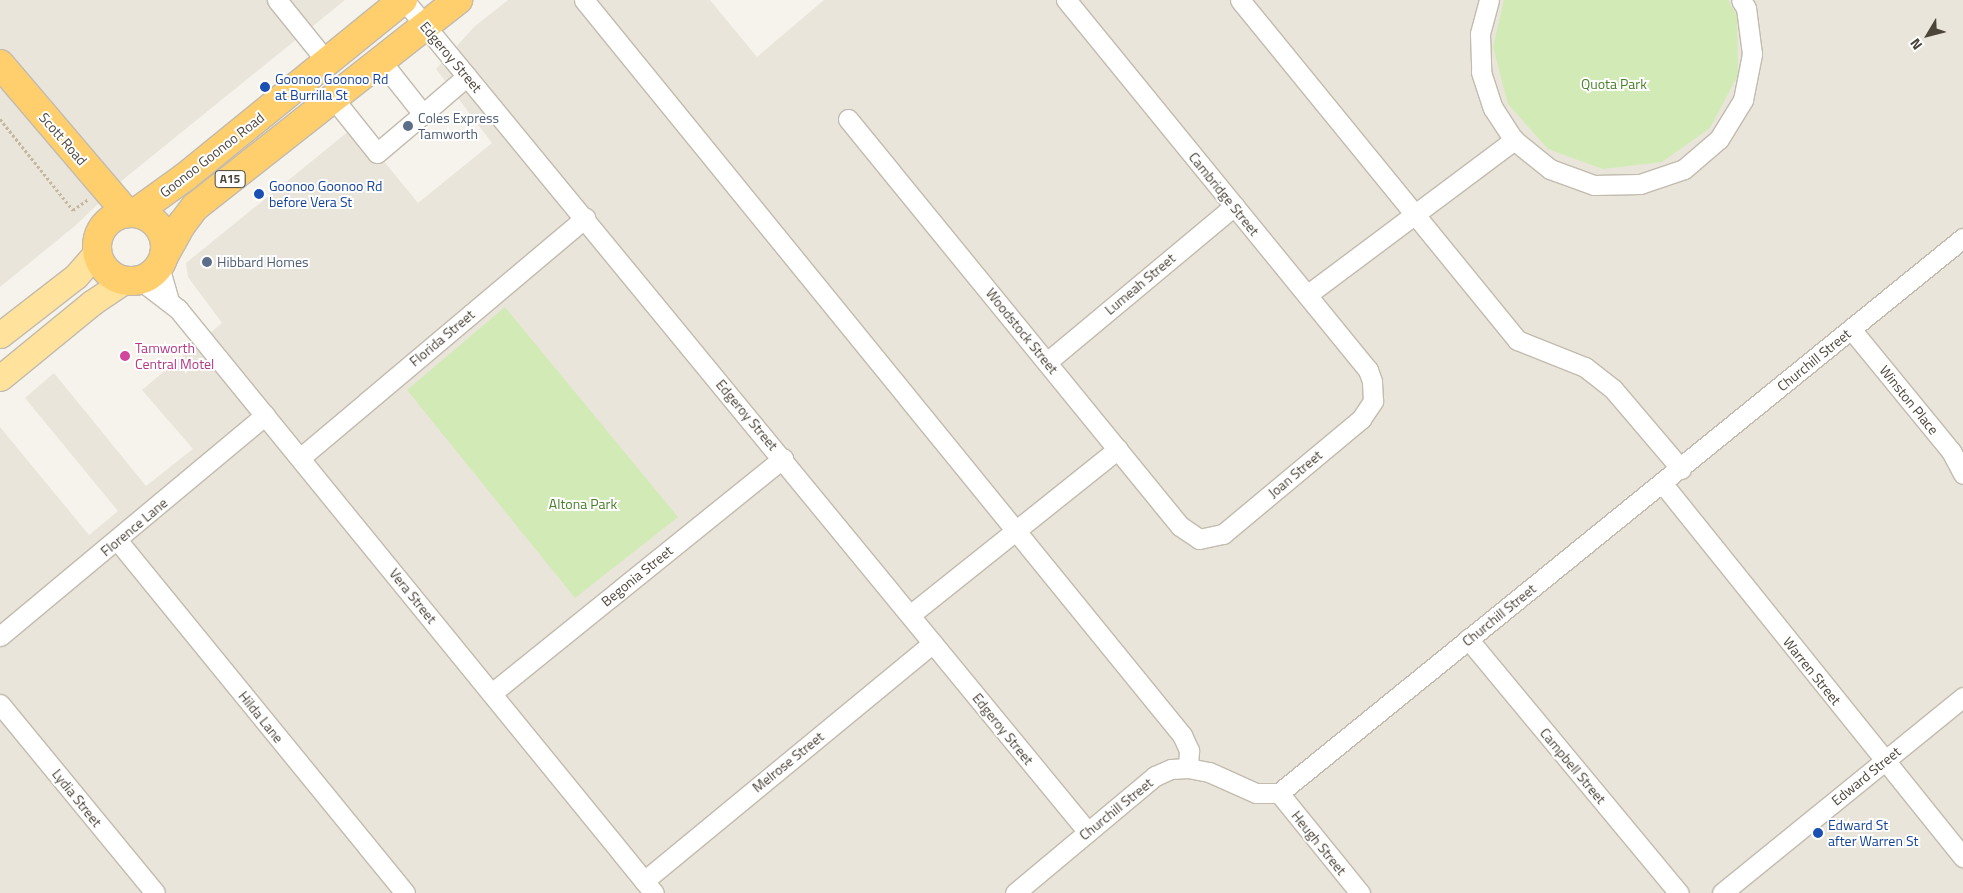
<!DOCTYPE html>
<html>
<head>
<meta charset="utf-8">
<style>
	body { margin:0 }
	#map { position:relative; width:1963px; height:893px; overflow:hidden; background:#f6f3ec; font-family:"Titillium Web",sans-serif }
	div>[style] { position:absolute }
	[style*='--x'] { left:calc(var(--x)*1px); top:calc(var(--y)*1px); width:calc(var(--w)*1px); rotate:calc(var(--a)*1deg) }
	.residential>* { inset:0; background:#eae5da }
	.green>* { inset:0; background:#d2eab5 }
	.path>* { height:3px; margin-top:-1.5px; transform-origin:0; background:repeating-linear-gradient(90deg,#c4b79f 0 2.5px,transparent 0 5px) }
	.roads { filter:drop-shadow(1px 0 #c2bbae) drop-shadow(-1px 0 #c2bbae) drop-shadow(0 1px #c2bbae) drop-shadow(0 -1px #c2bbae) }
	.minor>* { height:19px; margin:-9.5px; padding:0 9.5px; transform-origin:9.5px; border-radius:9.5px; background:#fff }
	.major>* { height:25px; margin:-12.5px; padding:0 12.5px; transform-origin:12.5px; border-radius:12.5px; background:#ffe39c }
	.highway>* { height:28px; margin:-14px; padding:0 14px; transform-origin:14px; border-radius:14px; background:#ffcf6e }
	.highway>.ring { margin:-14px; padding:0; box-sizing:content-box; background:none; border:28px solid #ffcf6e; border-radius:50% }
	.dots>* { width:14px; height:14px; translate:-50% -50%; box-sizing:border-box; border:2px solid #fff; border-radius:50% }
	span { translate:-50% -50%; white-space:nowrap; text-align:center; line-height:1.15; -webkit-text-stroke:4px #fff; paint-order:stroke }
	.shield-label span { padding:1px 4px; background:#fff; border:1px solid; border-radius:4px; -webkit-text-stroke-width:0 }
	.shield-label { font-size:12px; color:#4b4439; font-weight:700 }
	.street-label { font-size:14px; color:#4b4439 }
	.transit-label { font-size:14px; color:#164399 }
	.left { translate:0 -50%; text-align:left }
	.park-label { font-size:14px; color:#4a7f2a }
	.service-label { font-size:14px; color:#4e5e75 }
	.hotel-label { font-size:14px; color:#b23c85 }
	.north { position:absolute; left:1903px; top:10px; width:50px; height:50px; -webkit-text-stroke:4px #fff; paint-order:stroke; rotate:233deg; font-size:14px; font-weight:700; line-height:20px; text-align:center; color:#4b4439 }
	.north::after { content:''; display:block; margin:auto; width:18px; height:22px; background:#4b4439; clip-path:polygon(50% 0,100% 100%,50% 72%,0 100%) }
</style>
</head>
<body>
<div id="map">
	<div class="residential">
		<div style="clip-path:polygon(0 0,345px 0,125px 178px,76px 225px,0 287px)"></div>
		<div style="clip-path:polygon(508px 0,710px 0,757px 57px,824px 0,1963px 0,1963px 893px,0 893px,0 427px,89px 535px,118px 511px,25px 398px,54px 373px,146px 486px,193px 449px,142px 390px,222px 323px,188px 277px,186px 263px,355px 126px,418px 203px,492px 143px,436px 69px,475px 26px)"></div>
	</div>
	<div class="green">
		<div style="clip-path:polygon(1504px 0,1728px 0,1737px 16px,1738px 75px,1710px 128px,1662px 162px,1603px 169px,1548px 149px,1508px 104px,1493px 47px)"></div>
		<div style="clip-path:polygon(505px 307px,678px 517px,575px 598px,407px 390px)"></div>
	</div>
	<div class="path">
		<div style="--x:0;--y:119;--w:117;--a:51.3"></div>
		<div style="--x:73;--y:210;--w:19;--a:-35"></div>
	</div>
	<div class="roads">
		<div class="minor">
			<div style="--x:277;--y:0;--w:80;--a:51.1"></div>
			<div style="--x:404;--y:0;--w:1077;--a:50.58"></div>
			<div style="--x:584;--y:0;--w:948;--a:50.87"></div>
			<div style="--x:1182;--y:735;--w:17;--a:65"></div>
			<div style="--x:1189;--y:750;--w:18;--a:93"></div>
			<div style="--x:1240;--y:0;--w:439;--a:50.8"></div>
			<div style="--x:1517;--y:340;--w:73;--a:21.7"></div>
			<div style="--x:1585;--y:367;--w:36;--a:38"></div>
			<div style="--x:1613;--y:389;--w:105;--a:49.6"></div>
			<div style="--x:1489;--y:0;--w:35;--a:105"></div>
			<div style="--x:1480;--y:34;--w:38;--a:88"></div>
			<div style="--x:1481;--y:72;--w:38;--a:72"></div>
			<div style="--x:1493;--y:108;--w:38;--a:57"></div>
			<div style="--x:1514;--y:140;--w:46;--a:38.9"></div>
			<div style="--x:1550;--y:169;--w:47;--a:20"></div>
			<div style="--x:1594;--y:185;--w:46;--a:-1.2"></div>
			<div style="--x:1640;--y:184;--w:46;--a:-18.8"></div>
			<div style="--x:1684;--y:169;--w:46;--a:-40.6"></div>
			<div style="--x:1719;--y:139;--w:46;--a:-58.4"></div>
			<div style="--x:1743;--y:100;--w:47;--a:-78.9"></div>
			<div style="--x:1752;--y:54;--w:46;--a:-97.4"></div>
			<div style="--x:1746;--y:8;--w:9;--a:-122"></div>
			<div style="--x:381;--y:61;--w:68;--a:51.6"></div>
			<div style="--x:423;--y:114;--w:58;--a:-40.8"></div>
			<div style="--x:333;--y:98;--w:70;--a:51.3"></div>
			<div style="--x:377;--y:153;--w:60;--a:-40.3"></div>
			<div style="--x:848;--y:119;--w:525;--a:50.8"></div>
			<div style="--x:1180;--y:526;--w:23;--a:34"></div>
			<div style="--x:1199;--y:539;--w:25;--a:-12"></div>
			<div style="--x:1223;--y:534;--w:180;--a:-39.8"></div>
			<div style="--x:1361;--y:419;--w:22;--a:-56"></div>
			<div style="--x:1373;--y:401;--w:20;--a:-93"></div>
			<div style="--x:1372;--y:381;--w:12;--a:-110"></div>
			<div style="--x:1368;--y:370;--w:478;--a:-129.2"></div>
			<div style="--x:159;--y:266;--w:36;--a:74"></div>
			<div style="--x:140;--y:280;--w:48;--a:37.3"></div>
			<div style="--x:178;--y:309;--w:753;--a:50.82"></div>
			<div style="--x:1307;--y:295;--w:259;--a:-36.8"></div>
			<div style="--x:1851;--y:329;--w:158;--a:50.7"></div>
			<div style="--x:1951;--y:451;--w:26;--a:62"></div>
			<div style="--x:1047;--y:362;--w:244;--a:-39.8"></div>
			<div style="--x:300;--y:458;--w:373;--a:-40.1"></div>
			<div style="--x:1663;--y:484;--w:479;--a:51.2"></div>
			<div style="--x:118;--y:541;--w:454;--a:50.8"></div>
			<div style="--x:910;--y:615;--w:266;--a:-38.6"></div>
			<div style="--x:0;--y:636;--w:345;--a:-39.8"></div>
			<div style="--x:1468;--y:639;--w:330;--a:50.3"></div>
			<div style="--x:492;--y:693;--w:374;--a:-38.9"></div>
			<div style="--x:0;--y:704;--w:244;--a:50.6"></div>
			<div style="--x:1279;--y:793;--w:129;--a:51"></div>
			<div style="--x:644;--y:881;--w:374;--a:-39.5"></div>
			<div style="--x:1015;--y:893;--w:182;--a:-39.9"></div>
			<div style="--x:1155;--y:776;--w:17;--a:-24"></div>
			<div style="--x:1171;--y:769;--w:17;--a:-3"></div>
			<div style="--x:1188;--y:768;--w:21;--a:11"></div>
			<div style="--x:1209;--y:772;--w:51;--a:24.1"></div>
			<div style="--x:1256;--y:793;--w:23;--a:0"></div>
			<div style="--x:1279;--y:793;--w:881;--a:-39.06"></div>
			<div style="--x:1722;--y:893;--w:311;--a:-39.1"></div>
		</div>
		<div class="major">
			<div style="--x:0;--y:335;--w:96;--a:-37.8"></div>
			<div style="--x:76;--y:276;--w:33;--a:-49"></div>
			<div style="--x:0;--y:378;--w:120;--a:-39.3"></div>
			<div style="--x:93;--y:302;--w:40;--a:-34"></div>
		</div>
		<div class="highway">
			<div style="--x:0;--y:64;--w:196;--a:49.6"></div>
			<div style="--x:135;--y:213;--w:62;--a:-35.8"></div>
			<div style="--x:185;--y:177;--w:281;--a:-39.1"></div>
			<div class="ring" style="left:97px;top:213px;width:40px;height:40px"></div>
			<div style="--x:164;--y:256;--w:37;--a:-61"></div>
			<div style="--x:182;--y:224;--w:21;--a:-53"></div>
			<div style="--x:195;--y:207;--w:335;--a:-38.2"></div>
		</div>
	</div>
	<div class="dots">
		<div style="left:265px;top:87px;background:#1a4fb4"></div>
		<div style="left:408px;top:126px;background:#5c6f8a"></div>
		<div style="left:259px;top:194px;background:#1a4fb4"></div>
		<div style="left:207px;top:262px;background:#5c6f8a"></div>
		<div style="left:125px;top:356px;background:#d1479c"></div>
		<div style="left:1818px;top:833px;background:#1a4fb4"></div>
	</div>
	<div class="shield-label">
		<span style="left:230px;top:179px">A15</span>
	</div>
	<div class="street-label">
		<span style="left:451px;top:57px;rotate:50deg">Edgeroy Street</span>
		<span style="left:63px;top:139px;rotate:49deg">Scott Road</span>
		<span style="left:212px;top:155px;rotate:-38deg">Goonoo Goonoo Road</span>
		<span style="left:1224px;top:194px;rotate:51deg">Cambridge Street</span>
		<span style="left:1140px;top:284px;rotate:-40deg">Lumeah Street</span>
		<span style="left:1022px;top:331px;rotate:51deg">Woodstock Street</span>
		<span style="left:442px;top:338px;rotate:-40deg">Florida Street</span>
		<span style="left:1814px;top:360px;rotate:-39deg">Churchill Street</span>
		<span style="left:1909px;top:400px;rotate:51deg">Winston Place</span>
		<span style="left:747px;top:415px;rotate:50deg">Edgeroy Street</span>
		<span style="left:1295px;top:474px;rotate:-40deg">Joan Street</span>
		<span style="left:134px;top:527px;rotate:-40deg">Florence Lane</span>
		<span style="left:637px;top:576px;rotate:-39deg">Begonia Street</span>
		<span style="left:413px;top:596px;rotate:51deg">Vera Street</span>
		<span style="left:1499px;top:615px;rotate:-39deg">Churchill Street</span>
		<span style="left:1812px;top:671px;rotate:51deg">Warren Street</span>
		<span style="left:261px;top:717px;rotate:51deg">Hilda Lane</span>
		<span style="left:1003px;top:729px;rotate:51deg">Edgeroy Street</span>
		<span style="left:788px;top:762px;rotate:-39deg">Melrose Street</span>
		<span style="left:1573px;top:766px;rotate:50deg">Campbell Street</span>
		<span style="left:1866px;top:776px;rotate:-39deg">Edward Street</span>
		<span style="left:77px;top:798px;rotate:51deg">Lydia Street</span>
		<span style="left:1116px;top:809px;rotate:-39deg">Churchill Street</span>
		<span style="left:1319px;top:843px;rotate:51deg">Heugh Street</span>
	</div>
	<div class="transit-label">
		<span class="left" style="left:275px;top:87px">Goonoo Goonoo Rd<br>at Burrilla St</span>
		<span class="left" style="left:269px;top:194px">Goonoo Goonoo Rd<br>before Vera St</span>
		<span class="left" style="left:1828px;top:833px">Edward St<br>after Warren St</span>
	</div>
	<div class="park-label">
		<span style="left:1614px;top:84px">Quota Park</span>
		<span style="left:583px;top:504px">Altona Park</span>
	</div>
	<div class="service-label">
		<span class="left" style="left:418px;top:126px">Coles Express<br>Tamworth</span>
		<span class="left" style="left:217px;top:262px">Hibbard Homes</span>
	</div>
	<div class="hotel-label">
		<span class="left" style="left:135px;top:356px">Tamworth<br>Central Motel</span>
	</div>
	<div class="north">N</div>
</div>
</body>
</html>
